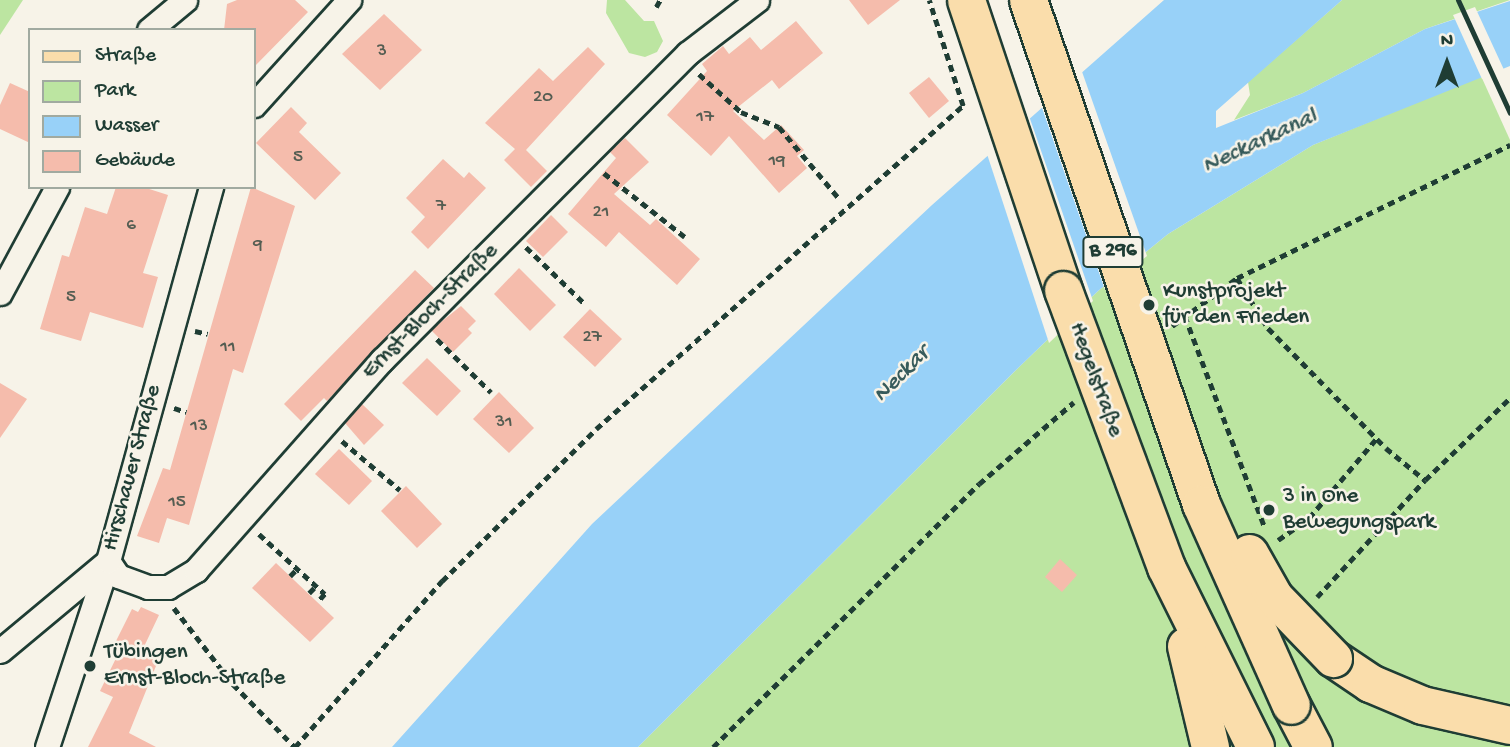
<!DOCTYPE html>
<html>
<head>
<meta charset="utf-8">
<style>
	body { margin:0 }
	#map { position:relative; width:1510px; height:747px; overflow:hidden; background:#f7f3e8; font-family:"Gochi Hand",sans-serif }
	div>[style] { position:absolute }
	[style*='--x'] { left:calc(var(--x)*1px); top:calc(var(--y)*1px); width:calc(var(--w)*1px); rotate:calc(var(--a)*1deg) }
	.green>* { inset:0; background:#bce5a1 }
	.water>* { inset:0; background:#98d1f8 }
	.pier>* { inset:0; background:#f7f3e8 }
	.building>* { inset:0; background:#f5bcac }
	.path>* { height:4.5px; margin-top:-2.25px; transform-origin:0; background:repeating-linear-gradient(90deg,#1f3d34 0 7px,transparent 0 12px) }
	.roads { filter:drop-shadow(2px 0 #1f3d34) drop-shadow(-2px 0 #1f3d34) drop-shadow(0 2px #1f3d34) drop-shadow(0 -2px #1f3d34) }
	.minor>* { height:23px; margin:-11.5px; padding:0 11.5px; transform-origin:11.5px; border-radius:11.5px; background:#f7f3e8 }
	.primary>* { height:37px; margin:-18.5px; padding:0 18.5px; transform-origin:18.5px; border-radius:18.5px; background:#faddab }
	.rail>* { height:5px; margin:-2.5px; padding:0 2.5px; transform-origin:2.5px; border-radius:2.5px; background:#1f3d34 }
	.bridges { filter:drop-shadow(2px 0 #1f3d34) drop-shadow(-2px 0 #1f3d34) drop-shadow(0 2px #1f3d34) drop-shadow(0 -2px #1f3d34) }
	.primary-bridge>* { height:37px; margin:-18.5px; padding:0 18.5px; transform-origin:18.5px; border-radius:18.5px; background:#faddab }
	.dots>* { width:19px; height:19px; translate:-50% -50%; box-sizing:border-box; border:4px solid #f7f3e8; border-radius:50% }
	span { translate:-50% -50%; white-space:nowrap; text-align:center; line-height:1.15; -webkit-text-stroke:5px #f7f3e8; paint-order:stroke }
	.number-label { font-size:19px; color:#545d52 }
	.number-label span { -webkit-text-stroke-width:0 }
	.shield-label span { padding:2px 5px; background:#f7f3e8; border:2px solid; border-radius:5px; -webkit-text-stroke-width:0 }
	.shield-label { font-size:21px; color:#1f3d34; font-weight:700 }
	.poi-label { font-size:23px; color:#1f3d34 }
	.left { translate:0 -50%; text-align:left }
	.street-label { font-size:23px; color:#1f3d34 }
	.water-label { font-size:24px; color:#375b5b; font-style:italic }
	.legend { position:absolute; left:28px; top:28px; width:228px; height:161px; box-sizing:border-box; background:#f7f3e8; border:2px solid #a1aaa0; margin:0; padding:9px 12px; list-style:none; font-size:21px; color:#1f3d34 }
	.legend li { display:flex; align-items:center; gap:14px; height:35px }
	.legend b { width:35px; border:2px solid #a1aaa0 }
	.north { position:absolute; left:1412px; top:28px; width:70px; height:70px; -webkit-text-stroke:5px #f7f3e8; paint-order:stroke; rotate:0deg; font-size:19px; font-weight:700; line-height:28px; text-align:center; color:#1f3d34 }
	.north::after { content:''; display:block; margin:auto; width:24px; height:32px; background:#1f3d34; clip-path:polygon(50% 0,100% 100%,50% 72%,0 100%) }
</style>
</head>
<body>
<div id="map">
	<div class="green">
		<div style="clip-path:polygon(0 0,23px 0,0 35px)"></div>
		<div style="clip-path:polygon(607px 0,625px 0,644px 21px,654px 21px,663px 41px,657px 52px,645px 57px,629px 53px,606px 13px)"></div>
		<div style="clip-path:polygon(1342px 0,1510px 0,1425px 29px,1303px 93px,1234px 120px,1250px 95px,1248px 82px)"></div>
		<div style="clip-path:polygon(1481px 76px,1510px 140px,1510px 747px,638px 747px,1015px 371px,1098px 291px,1168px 234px,1313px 145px)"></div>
	</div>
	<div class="water">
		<div style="clip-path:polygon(1164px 0,1342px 0,1216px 111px,1216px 128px,1303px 93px,1425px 29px,1510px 1px,1510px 66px,1313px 145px,1168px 234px,1098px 291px,1015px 371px,638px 747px,392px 747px,592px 524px,932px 205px)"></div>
	</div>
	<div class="pier">
		<div style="clip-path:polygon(1475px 7px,1505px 72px,1482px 79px,1453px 15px)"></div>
		<div style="clip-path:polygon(1080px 66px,1147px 256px,1105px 290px,1040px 102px)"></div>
		<div style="clip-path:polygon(1028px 113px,1093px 301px,1049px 343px,986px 151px)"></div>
	</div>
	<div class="building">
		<div style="clip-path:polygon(237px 0,295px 0,308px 12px,254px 67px,254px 30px,224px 30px,227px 4px)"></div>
		<div style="clip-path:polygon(849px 0,900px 0,868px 25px)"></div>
		<div style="clip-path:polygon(384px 14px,422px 50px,380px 90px,342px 54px)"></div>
		<div style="clip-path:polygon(796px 21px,823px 53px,779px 89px,772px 80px,733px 111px,764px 140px,781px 125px,804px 150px,797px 156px,807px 168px,779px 193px,729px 136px,711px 156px,667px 115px,707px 71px,702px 64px,723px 46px,729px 54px,750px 37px,761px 50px)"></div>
		<div style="clip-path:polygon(588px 47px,605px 64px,526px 150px,547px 171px,531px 187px,504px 160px,515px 149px,485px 123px,539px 68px,553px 81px)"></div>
		<div style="clip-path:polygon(929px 77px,949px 101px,929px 118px,909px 93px)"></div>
		<div style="clip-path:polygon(10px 83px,30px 92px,30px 143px,0 129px,0 105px)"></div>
		<div style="clip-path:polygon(291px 107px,307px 123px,299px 132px,341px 173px,315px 200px,256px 143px)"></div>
		<div style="clip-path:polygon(625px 138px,649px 162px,614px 194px,650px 225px,656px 219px,700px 259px,677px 285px,619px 232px,606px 247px,568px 214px,616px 158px,610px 152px)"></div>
		<div style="clip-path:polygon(443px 159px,464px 178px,469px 172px,486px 188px,428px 249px,411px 232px,425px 217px,406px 198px)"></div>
		<div style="clip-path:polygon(116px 187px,143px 187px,168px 195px,143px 273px,158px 277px,143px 328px,90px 312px,81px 341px,40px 329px,62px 255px,69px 257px,85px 207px,107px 214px)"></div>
		<div style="clip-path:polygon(251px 187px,295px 206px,243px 373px,233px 369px,189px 525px,167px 518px,159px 543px,137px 536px,163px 468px,170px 470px)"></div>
		<div style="clip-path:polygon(551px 215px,568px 232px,543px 257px,526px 241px)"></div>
		<div style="clip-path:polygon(519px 268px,556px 305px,530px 331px,494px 294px)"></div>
		<div style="clip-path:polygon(415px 270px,434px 288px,327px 401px,324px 398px,301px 421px,284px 404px)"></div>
		<div style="clip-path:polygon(461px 306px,476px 321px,468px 329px,472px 333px,453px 352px,431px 330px)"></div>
		<div style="clip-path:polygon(590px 309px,622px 339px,595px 367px,563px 337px)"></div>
		<div style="clip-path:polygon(427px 358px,461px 391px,437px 416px,402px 383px)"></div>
		<div style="clip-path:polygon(0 383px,27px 399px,0 438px)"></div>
		<div style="clip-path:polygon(499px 392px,534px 428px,509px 453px,473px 419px)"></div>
		<div style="clip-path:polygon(362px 404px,384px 425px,364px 445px,345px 423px)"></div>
		<div style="clip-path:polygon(339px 449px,372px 481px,349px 505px,315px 474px)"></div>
		<div style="clip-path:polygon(406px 486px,442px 524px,417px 548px,381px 511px)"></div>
		<div style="clip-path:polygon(1060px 559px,1077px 575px,1062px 592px,1045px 577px)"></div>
		<div style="clip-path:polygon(276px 563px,334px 618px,310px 642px,252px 588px)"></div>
		<div style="clip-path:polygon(141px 607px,159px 615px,141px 653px,158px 661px,129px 733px,156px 747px,88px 747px,113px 697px,100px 691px,120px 650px,113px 647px,132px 609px,138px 612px)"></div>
	</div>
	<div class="path">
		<div style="--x:656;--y:7;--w:8;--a:-60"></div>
		<div style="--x:699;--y:74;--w:57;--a:42.1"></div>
		<div style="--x:741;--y:112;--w:41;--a:21.5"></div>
		<div style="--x:779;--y:127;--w:92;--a:49.9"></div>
		<div style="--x:604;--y:173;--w:103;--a:38.3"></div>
		<div style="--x:526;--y:247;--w:83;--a:44"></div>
		<div style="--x:1237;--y:278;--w:59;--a:58.2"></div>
		<div style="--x:1268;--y:328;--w:168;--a:45.5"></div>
		<div style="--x:1386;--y:448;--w:50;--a:39.4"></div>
		<div style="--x:1185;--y:316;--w:227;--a:69.3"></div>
		<div style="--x:1172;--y:326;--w:81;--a:-36.4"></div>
		<div style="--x:1237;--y:278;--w:304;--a:-26"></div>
		<div style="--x:195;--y:331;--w:13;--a:13"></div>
		<div style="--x:437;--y:339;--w:76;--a:44.5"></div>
		<div style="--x:174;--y:408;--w:13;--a:18"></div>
		<div style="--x:342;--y:441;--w:76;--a:40.2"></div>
		<div style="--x:259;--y:534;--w:89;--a:42.3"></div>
		<div style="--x:325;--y:594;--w:11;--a:131"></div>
		<div style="--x:1278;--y:540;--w:38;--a:-35"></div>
		<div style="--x:1309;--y:518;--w:104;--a:-49.7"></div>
		<div style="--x:290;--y:576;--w:10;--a:-45"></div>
		<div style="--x:309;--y:593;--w:10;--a:-45"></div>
		<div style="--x:1317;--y:597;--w:159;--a:-47.3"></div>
		<div style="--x:1425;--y:480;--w:118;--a:-44"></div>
		<div style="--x:174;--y:608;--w:96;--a:52.2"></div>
		<div style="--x:233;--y:684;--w:88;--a:45.5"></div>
		<div style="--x:295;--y:747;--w:222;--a:-48.5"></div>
		<div style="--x:442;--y:581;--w:216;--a:-44.6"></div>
		<div style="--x:596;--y:429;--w:489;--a:-41.4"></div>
		<div style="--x:963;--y:106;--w:111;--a:-107.8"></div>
		<div style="--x:713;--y:747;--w:374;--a:-44.7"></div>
		<div style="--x:979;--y:484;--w:125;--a:-40.8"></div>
	</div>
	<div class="roads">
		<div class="minor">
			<div style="--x:149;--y:30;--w:47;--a:-39.8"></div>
			<div style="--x:254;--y:105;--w:142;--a:-47.9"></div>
			<div style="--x:0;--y:293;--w:120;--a:-61.7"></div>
			<div style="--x:108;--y:561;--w:18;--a:56"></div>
			<div style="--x:118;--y:576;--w:32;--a:20"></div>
			<div style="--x:148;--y:587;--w:20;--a:0"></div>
			<div style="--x:168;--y:587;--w:33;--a:-31"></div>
			<div style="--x:196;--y:570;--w:281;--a:-48.5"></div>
			<div style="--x:382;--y:360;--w:433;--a:-45.1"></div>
			<div style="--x:688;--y:53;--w:87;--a:-37.5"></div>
			<div style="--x:0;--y:651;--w:141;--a:-39.8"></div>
			<div style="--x:47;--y:747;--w:196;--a:-71.8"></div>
			<div style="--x:108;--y:561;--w:388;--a:-74.6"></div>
		</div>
		<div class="primary">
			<div style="--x:966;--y:0;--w:306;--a:71.5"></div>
			<div style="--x:1333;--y:658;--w:45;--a:34"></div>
			<div style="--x:1370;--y:683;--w:56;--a:22.9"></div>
			<div style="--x:1422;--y:705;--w:90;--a:12.8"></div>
			<div style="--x:1291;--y:705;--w:47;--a:62.4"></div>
		</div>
	</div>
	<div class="rail">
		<div style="--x:1458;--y:0;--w:124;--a:65.3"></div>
	</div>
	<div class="bridges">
		<div class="primary-bridge">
			<div style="--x:1028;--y:0;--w:533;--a:71.06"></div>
			<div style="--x:1201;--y:504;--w:220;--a:65.9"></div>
			<div style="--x:1063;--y:290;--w:296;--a:69.6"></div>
			<div style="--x:1166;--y:567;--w:200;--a:63.6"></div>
			<div style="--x:1249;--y:553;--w:51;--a:60.4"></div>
			<div style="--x:1274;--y:597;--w:85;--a:46"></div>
			<div style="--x:1186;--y:646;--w:104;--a:76.6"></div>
		</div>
	</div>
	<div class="dots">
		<div style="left:1149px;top:305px;background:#1f3d34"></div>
		<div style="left:1269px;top:510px;background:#1f3d34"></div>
		<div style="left:90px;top:666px;background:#1f3d34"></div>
	</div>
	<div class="number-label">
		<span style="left:382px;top:52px">3</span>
		<span style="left:543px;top:98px">20</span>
		<span style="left:705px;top:118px">17</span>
		<span style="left:298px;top:158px">5</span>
		<span style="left:777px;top:162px">19</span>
		<span style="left:441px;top:207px">7</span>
		<span style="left:601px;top:213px">21</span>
		<span style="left:131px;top:226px">6</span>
		<span style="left:258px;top:246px">9</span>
		<span style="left:71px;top:298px">5</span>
		<span style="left:592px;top:338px">27</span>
		<span style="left:228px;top:348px">11</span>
		<span style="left:504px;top:423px">31</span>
		<span style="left:199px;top:427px">13</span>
		<span style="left:177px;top:503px">15</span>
	</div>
	<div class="shield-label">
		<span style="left:1113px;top:252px">B 296</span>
	</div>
	<div class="poi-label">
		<span class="left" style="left:1163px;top:305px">Kunstprojekt<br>für den Frieden</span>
		<span class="left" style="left:1283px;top:510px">3 in One<br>Bewegungspark</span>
		<span class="left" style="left:104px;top:666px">Tübingen<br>Ernst-Bloch-Straße</span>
	</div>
	<div class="street-label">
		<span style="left:431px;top:312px;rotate:-45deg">Ernst-Bloch-Straße</span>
		<span style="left:1095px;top:380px;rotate:70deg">Hegelstraße</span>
		<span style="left:133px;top:468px;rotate:-75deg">Hirschauer Straße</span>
	</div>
	<div class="water-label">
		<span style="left:1260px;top:142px;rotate:-25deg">Neckarkanal</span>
		<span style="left:902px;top:375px;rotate:-45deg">Neckar</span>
	</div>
	<ul class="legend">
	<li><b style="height:9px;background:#faddab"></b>Straße</li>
	<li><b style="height:19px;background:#bce5a1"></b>Park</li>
	<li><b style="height:19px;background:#98d1f8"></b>Wasser</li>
	<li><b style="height:19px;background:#f5bcac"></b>Gebäude</li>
	</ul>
	<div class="north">N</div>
</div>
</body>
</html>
